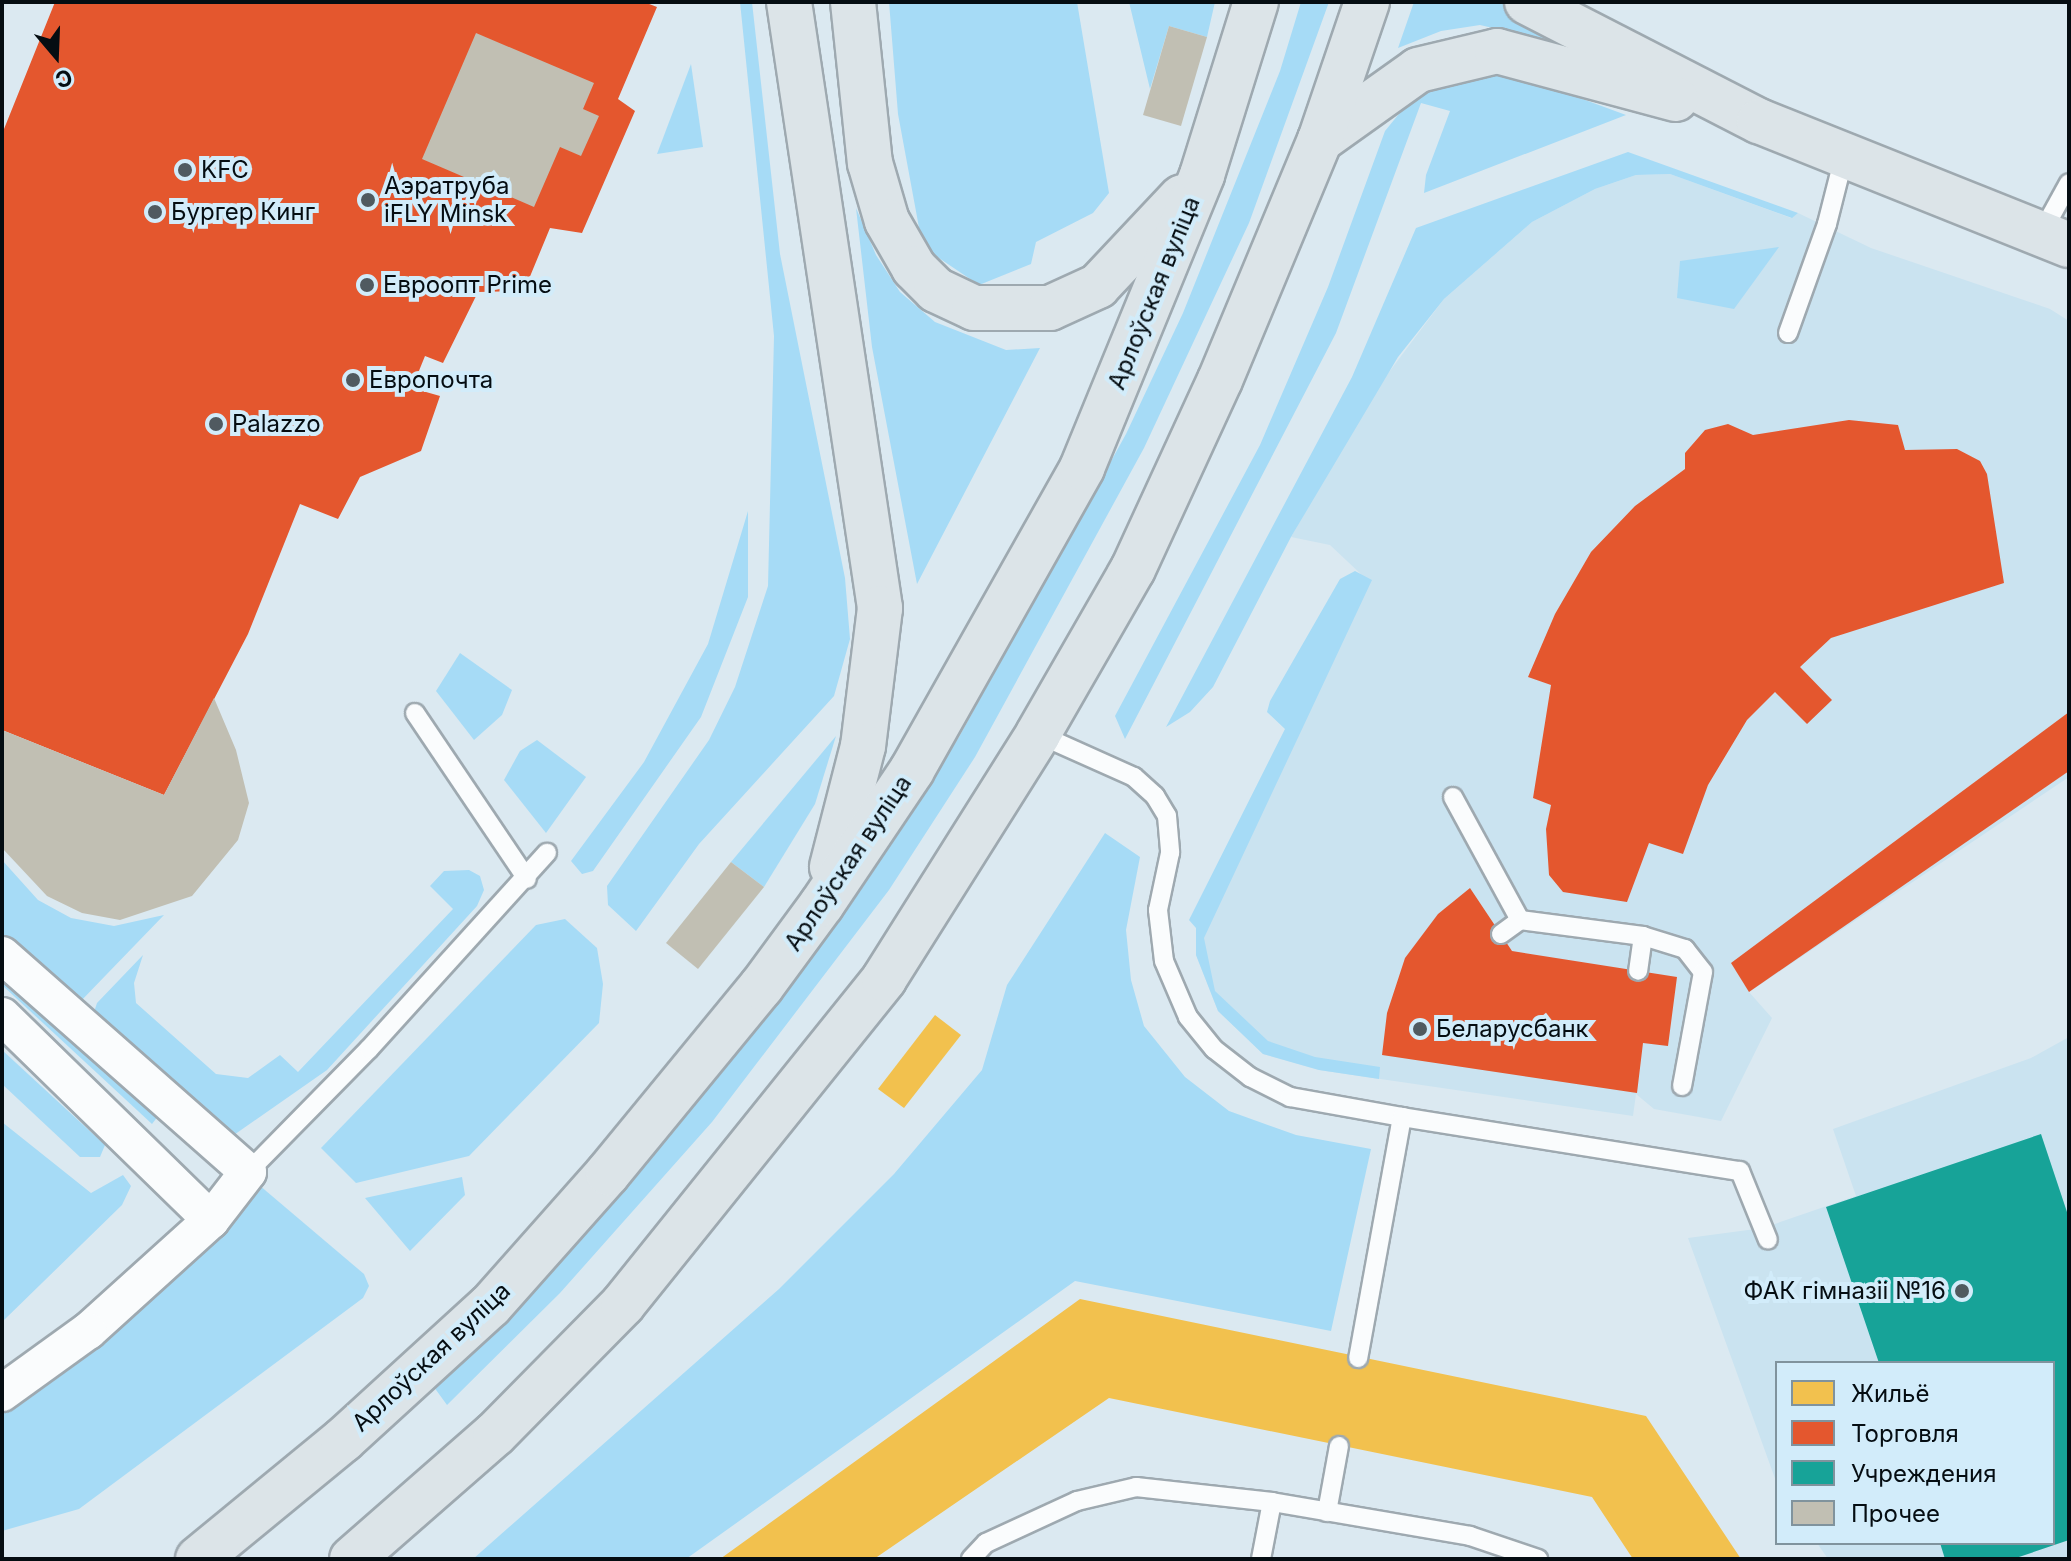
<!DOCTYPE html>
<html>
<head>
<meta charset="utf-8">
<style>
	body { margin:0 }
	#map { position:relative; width:2071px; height:1561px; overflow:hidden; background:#dbe9f1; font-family:Inter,sans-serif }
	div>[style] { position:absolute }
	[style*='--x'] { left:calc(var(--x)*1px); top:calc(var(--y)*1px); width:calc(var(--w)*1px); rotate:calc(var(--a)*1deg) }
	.built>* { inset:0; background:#cae3f0 }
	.green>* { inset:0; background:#a6dbf6 }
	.homes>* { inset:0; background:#f2c14e }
	.shops>* { inset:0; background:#e4572e }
	.public>* { inset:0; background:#17a398 }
	.building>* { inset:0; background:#c1bfb3 }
	.roads { filter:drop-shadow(2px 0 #9ea9b0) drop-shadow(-2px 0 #9ea9b0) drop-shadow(0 2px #9ea9b0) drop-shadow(0 -2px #9ea9b0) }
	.lane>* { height:18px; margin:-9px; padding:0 9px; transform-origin:9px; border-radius:9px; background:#fafcfd }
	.street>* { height:36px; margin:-18px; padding:0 18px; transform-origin:18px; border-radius:18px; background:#fafcfd }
	.primary>* { height:44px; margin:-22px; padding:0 22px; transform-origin:22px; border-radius:22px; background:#dce4e8 }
	.dots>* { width:22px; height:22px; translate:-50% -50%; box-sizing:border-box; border:4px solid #d2ecfa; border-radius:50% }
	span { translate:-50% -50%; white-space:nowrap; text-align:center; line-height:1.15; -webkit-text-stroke:8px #d2ecfa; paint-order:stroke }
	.poi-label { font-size:24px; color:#050d12 }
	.left { translate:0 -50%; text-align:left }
	.right { translate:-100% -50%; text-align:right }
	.street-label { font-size:24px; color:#050d12 }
	.frame { position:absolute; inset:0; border:4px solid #050d12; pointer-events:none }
	.legend { position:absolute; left:1775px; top:1361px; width:280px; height:184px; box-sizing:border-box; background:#d2ecfa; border:2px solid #80939d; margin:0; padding:10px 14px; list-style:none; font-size:24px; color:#050d12 }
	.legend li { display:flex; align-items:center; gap:16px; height:40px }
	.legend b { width:40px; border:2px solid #80939d }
	.north { position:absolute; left:16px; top:16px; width:80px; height:80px; -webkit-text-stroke:6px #d2ecfa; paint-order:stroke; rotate:161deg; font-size:22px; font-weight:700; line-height:32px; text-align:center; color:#050d12 }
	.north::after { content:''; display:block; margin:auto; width:28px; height:36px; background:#050d12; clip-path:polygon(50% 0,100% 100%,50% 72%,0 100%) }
</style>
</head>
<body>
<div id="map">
	<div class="built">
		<div style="clip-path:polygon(1670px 174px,1791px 218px,1798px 213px,1871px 248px,2050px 309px,2069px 321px,2069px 777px,1749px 992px,1772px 1018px,1721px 1121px,1654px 1109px,1636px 1094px,1633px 1116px,1319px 1070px,1263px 1054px,1218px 1011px,1196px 955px,1364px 577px,1330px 545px,1291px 537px,1371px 396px,1444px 299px,1532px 222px,1595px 189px,1636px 175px)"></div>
		<div style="clip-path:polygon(2069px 1037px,2069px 1559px,1828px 1559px,1817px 1543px,2053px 1543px,2053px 1363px,1777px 1363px,1777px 1484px,1688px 1238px,1763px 1228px,1856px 1196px,1833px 1129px,2031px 1058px)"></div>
	</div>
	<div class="green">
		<div style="clip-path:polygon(740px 2px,752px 2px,780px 254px,845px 578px,850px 639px,834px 696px,699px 844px,636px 931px,608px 905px,607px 886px,709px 740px,735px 687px,768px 586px,774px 336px)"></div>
		<div style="clip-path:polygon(889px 2px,1077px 2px,1109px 193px,1093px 213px,1036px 242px,1031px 264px,979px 285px,933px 254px,920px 233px,898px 114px)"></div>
		<div style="clip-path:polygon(1129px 2px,1215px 2px,1207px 37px,1169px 26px,1150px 89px)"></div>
		<div style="clip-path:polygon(1301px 2px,1329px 2px,1249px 223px,1144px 448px,975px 757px,889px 890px,712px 1122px,560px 1293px,447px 1405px,431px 1383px,869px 871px,959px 737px,1126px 434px,1183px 313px,1280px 71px)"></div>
		<div style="clip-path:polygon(1414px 2px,1504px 2px,1561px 44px,1480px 25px,1441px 31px,1398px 48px)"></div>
		<div style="clip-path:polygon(691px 64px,703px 147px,657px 154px)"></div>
		<div style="clip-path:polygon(1493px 66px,1626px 115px,1424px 193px,1426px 175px,1450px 111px,1421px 103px,1336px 333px,1125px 739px,1115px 716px,1260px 445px,1328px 287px,1385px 131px,1425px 82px)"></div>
		<div style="clip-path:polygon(1628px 152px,1798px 213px,1792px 218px,1670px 174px,1636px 175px,1595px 189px,1532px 222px,1444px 299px,1398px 357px,1291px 537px,1213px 687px,1190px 712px,1166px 727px,1352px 377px,1416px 228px)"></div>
		<div style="clip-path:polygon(856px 208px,876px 255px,900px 292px,935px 322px,1006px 350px,1040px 348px,917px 584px,872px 347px)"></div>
		<div style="clip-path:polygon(1779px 247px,1734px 309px,1677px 298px,1680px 261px)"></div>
		<div style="clip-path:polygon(748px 511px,748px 597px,701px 717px,593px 871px,582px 874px,571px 861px,644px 762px,708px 644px)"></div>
		<div style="clip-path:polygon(1355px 571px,1372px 580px,1204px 938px,1215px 991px,1268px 1041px,1315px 1057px,1380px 1067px,1379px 1079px,1319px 1070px,1263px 1054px,1218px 1011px,1196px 955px,1196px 928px,1189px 920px,1285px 729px,1267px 712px,1270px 701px,1340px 579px)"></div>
		<div style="clip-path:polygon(460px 653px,512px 690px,502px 715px,474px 740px,436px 691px)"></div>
		<div style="clip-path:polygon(836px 736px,815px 804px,764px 887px,731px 862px)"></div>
		<div style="clip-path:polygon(537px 740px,586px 777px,546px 833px,504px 780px,520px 751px)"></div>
		<div style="clip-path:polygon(1105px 833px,1140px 857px,1126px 930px,1131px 980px,1144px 1026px,1185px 1077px,1229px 1111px,1296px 1135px,1371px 1149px,1331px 1331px,1075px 1281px,686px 1559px,473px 1559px,779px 1289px,894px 1174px,982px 1070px,1007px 985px)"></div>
		<div style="clip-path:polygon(2px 860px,38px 900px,71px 918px,114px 926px,164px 915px,78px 1004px,2px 934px)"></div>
		<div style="clip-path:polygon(469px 870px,480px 876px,484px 890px,477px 906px,327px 1070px,231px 1137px,92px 1018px,97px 1003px,143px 955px,134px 983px,136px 1003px,216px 1074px,248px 1078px,280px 1055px,298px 1072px,453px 909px,430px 886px,444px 871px)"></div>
		<div style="clip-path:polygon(565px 919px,597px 948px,603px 984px,599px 1023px,469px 1156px,356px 1183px,321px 1148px,536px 925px)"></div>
		<div style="clip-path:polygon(2px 958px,165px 1107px,152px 1124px,2px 985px)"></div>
		<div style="clip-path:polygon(2px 1050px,105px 1145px,100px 1157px,80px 1157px,2px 1084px)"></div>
		<div style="clip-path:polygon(2px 1122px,91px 1193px,123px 1175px,131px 1186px,122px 1205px,2px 1322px)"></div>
		<div style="clip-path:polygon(462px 1177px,465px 1195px,410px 1251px,365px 1198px)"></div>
		<div style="clip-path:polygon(252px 1179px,364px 1274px,369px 1286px,363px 1298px,79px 1509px,2px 1531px,2px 1387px)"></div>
	</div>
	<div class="homes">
		<div style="clip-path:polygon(935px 1015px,961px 1035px,904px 1108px,878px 1089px)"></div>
		<div style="clip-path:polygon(1080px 1299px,1646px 1416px,1741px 1559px,1633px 1559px,1592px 1497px,1109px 1398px,874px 1559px,720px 1559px)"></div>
	</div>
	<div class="shops">
		<div style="clip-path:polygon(55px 2px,644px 2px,657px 7px,618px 99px,635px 111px,582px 233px,550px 228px,524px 291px,478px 292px,443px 363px,425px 356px,412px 388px,440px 396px,421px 451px,360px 477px,338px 519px,300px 504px,248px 634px,164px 795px,2px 730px,2px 134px)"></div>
		<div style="clip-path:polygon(1849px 420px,1898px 425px,1905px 450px,1957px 449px,1980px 461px,1987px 474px,2004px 583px,1831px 638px,1800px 667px,1832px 700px,1807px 724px,1775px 692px,1747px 720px,1708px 785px,1683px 854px,1649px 843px,1627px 902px,1563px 892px,1549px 875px,1546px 829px,1551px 805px,1533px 798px,1551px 685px,1528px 677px,1555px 614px,1591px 552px,1635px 506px,1685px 469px,1685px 453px,1705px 430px,1728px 424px,1753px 435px)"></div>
		<div style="clip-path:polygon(2069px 712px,2069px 771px,1749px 992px,1731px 963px)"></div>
		<div style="clip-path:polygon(1470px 888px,1512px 951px,1677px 977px,1668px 1046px,1643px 1043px,1637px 1093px,1382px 1055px,1387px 1013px,1405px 958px,1438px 914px)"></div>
	</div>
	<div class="public">
		<div style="clip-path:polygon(2041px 1134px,2069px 1218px,2069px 1540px,2013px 1559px,1945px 1559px,1940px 1543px,2053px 1543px,2053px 1363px,1879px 1363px,1826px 1207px)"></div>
	</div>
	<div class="building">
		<div style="clip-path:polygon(1169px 26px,1207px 37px,1181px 126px,1143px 115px)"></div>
		<div style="clip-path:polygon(476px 33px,594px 83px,583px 109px,599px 116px,581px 156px,560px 147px,534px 207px,422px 159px)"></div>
		<div style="clip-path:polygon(214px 698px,236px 750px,249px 803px,238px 840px,192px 896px,120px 920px,82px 913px,47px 896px,2px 848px,2px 730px,164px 795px)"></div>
		<div style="clip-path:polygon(731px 862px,764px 887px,698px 969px,666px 943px)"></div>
	</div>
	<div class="roads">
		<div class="lane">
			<div style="--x:2041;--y:234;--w:58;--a:-61.2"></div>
			<div style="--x:1788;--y:333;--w:116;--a:-70.3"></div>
			<div style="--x:1827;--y:224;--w:69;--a:-75.8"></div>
			<div style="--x:415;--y:713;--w:200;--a:56"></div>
			<div style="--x:1038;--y:734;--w:105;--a:24.1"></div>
			<div style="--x:1134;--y:777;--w:28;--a:42"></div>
			<div style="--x:1155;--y:796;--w:23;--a:59"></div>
			<div style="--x:1167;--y:816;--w:37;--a:85"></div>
			<div style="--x:1170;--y:853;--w:58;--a:101.9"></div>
			<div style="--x:1158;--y:910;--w:51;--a:83.3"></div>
			<div style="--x:1164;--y:961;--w:61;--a:66.8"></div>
			<div style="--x:1188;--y:1017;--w:41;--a:50.9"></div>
			<div style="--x:1214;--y:1049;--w:46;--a:37.9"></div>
			<div style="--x:1250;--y:1077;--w:45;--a:26.6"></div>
			<div style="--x:1290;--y:1097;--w:114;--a:10.1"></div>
			<div style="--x:1402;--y:1117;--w:245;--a:100.3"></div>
			<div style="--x:1453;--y:797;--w:140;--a:61.4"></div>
			<div style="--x:1520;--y:920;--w:124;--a:7.4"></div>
			<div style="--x:1643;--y:936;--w:35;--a:98"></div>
			<div style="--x:1501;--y:934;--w:24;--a:-36"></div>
			<div style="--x:1643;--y:936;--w:44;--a:17.2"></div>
			<div style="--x:1685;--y:949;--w:29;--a:52"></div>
			<div style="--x:1703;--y:972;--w:116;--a:100.4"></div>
			<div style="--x:1402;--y:1117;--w:342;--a:9.1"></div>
			<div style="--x:1740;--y:1171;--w:74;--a:67.9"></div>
			<div style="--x:248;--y:1172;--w:173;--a:-45.5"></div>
			<div style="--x:369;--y:1049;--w:265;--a:-47.8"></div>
			<div style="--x:1327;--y:1512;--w:67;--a:-79.7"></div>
			<div style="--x:971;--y:1559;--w:22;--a:-47"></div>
			<div style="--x:986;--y:1543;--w:100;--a:-24.8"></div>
			<div style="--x:1077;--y:1501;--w:61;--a:-13.3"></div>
			<div style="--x:1136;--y:1487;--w:137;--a:6.3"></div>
			<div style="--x:1272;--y:1502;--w:201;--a:9.7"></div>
			<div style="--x:1470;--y:1536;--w:72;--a:18.7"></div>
			<div style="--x:1261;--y:1559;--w:58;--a:-79.1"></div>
		</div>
		<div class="street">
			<div style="--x:2;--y:955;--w:328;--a:41.4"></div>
			<div style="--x:248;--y:1172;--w:61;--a:127.6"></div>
			<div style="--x:211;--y:1220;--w:166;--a:137.9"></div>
			<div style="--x:88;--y:1331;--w:106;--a:144.2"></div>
			<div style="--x:2;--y:1016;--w:292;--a:44.3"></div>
		</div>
		<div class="primary">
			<div style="--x:789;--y:2;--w:613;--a:81.46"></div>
			<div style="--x:880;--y:608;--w:139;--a:97"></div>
			<div style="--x:863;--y:746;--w:125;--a:104.4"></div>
			<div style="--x:853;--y:2;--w:162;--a:84"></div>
			<div style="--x:870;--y:163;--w:60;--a:73.7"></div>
			<div style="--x:887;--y:221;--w:54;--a:60.1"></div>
			<div style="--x:914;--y:268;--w:31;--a:45"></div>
			<div style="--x:936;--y:290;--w:42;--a:25.3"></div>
			<div style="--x:974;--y:308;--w:76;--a:0"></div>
			<div style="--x:1050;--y:308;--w:53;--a:-24.6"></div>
			<div style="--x:1098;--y:286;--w:122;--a:-46.7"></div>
			<div style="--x:1527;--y:2;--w:261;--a:27.2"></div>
			<div style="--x:1759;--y:121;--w:334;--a:21.8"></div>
			<div style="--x:1320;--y:140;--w:120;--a:-35.5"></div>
			<div style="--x:1418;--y:70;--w:81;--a:-13.5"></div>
			<div style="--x:1497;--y:51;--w:185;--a:15"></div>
			<div style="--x:198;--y:1559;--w:188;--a:-39.4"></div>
			<div style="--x:343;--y:1440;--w:199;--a:-42.4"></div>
			<div style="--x:490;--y:1306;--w:178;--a:-48.4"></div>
			<div style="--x:608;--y:1173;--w:241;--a:-50.6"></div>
			<div style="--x:761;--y:987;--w:103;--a:-53.7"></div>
			<div style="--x:822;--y:904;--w:161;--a:-56.1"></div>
			<div style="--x:912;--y:770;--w:347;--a:-60.6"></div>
			<div style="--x:1082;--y:468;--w:317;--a:-67.7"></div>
			<div style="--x:1202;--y:175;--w:181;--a:-72.7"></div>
			<div style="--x:352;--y:1559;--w:190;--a:-41.2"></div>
			<div style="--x:495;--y:1434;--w:182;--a:-45.4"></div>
			<div style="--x:623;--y:1304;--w:417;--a:-51.2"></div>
			<div style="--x:884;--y:979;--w:289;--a:-57.8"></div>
			<div style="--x:1038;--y:734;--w:190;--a:-60.1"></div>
			<div style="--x:1133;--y:569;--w:208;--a:-65.3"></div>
			<div style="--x:1220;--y:380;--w:260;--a:-67.4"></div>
			<div style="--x:1320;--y:140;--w:146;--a:-71.2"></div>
		</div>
	</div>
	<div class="dots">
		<div style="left:185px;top:170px;background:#505a60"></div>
		<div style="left:368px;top:200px;background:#505a60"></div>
		<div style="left:155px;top:212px;background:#505a60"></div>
		<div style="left:367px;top:285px;background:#505a60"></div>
		<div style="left:353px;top:380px;background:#505a60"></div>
		<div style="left:216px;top:424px;background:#505a60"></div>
		<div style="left:1420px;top:1029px;background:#505a60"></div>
		<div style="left:1962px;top:1291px;background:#505a60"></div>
	</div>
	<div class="poi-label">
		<span class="left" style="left:201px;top:170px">KFC</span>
		<span class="left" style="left:384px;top:200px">Аэратруба<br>iFLY Minsk</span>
		<span class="left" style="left:171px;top:212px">Бургер Кинг</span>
		<span class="left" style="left:383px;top:285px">Евроопт Prime</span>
		<span class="left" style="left:369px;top:380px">Европочта</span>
		<span class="left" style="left:232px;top:424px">Palazzo</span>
		<span class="left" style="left:1436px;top:1029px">Беларусбанк</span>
		<span class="right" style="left:1946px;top:1291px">ФАК гімназіі №16</span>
	</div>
	<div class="street-label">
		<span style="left:1154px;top:293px;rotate:-68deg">Арлоўская вуліца</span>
		<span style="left:848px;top:863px;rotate:-56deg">Арлоўская вуліца</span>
		<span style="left:431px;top:1357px;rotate:-43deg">Арлоўская вуліца</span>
	</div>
	<div class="frame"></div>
	<ul class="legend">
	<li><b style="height:22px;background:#f2c14e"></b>Жильё</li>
	<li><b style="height:22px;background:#e4572e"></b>Торговля</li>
	<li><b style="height:22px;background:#17a398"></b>Учреждения</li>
	<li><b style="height:22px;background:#c1bfb3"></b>Прочее</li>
	</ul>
	<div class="north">С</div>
</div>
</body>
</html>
